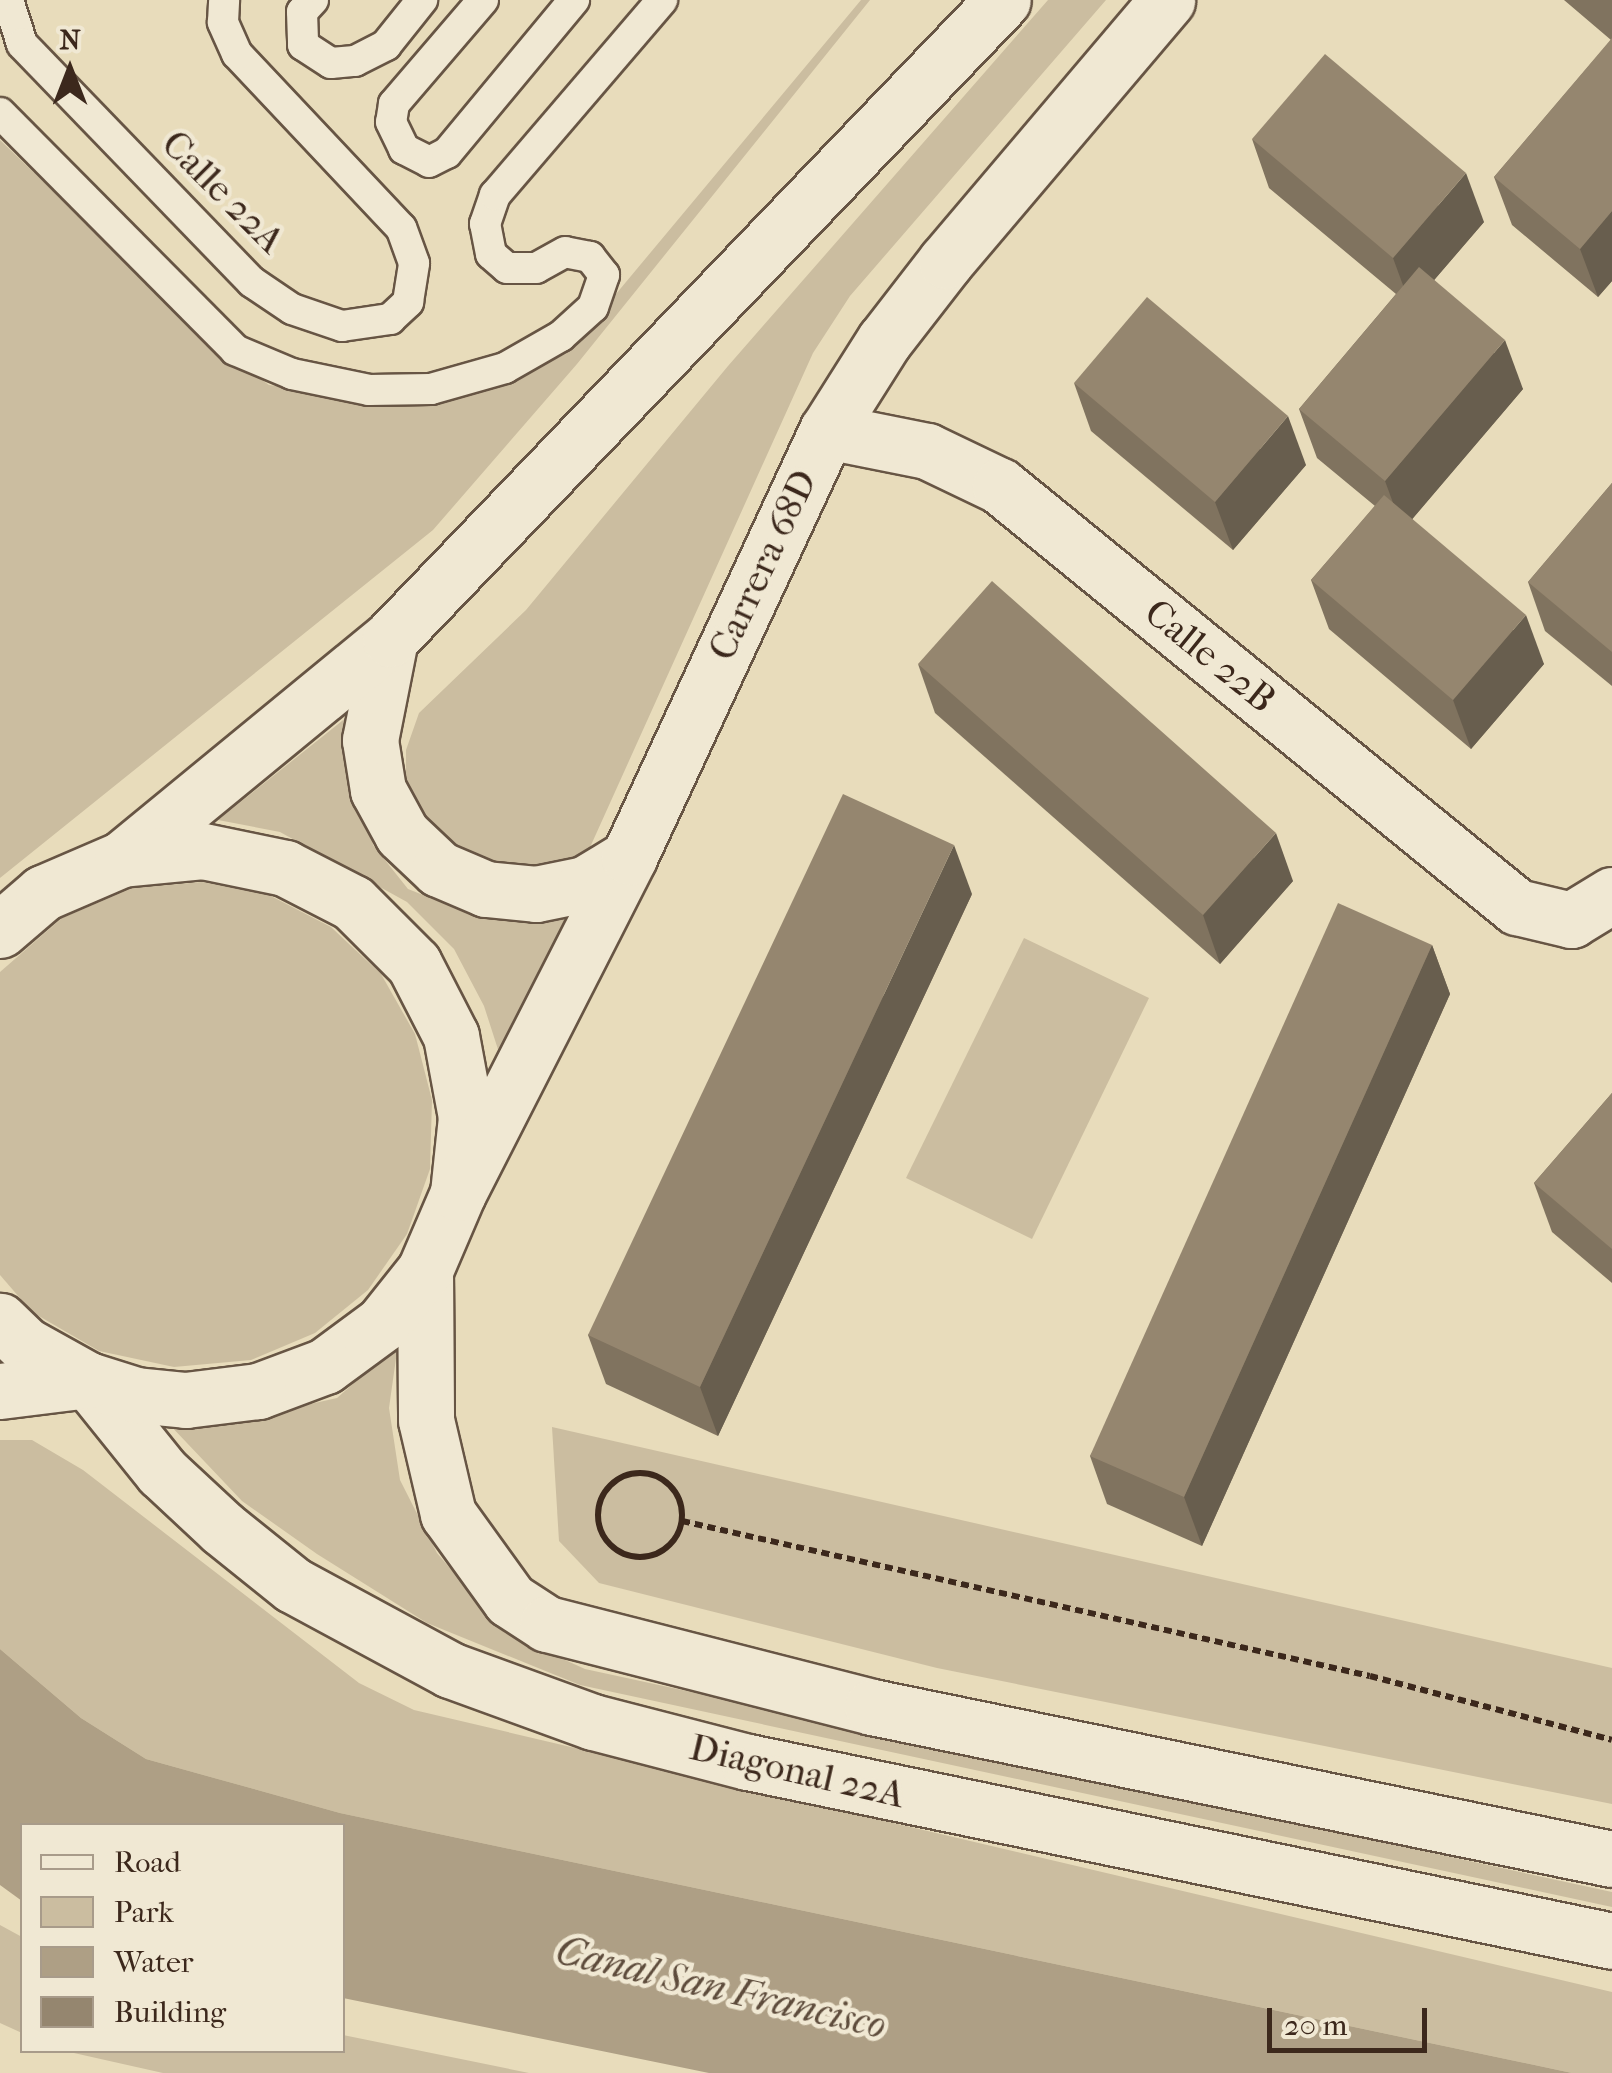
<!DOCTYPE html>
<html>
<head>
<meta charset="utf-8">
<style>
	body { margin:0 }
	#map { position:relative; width:1612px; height:2073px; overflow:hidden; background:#e8dcbb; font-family:"IM FELL French Canon",serif }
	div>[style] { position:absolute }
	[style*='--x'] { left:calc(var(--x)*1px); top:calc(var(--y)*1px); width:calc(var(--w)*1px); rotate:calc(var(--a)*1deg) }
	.green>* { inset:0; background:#cbbda0 }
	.water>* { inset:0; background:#ae9f85 }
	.path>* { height:6px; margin-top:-3px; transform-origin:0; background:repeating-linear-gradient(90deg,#3c281c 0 8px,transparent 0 13px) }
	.path>.ring { margin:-3px; padding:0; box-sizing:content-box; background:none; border:6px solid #3c281c; border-radius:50% }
	.roads { filter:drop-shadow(2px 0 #675544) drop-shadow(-2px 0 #675544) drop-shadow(0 2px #675544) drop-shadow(0 -2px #675544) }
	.service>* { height:30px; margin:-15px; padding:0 15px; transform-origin:15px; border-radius:15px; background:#f0e8d3 }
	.minor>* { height:55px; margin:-27.5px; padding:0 27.5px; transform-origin:27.5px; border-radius:27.5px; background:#f0e8d3 }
	.tertiary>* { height:55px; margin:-27.5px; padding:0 27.5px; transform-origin:27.5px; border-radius:27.5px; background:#f0e8d3 }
	.secondary>* { height:55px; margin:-27.5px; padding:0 27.5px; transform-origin:27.5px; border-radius:27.5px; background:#f0e8d3 }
	.wall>* { inset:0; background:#80735f }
	.shaded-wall>* { inset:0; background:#685e4e }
	.building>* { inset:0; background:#95866f }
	span { translate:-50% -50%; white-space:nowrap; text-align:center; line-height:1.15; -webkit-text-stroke:9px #f0e8d3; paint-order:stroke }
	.street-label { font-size:38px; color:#3c281c }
	.water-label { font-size:40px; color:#5e4c3c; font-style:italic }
	.legend { position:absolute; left:20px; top:1823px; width:325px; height:230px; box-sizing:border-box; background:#f0e8d3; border:2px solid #a89b8a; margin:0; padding:12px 18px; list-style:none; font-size:30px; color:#3c281c }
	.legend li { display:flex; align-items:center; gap:20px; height:50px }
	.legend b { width:50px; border:2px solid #a89b8a }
	.north { position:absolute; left:20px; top:20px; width:100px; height:100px; -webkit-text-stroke:8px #f0e8d3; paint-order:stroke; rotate:0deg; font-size:28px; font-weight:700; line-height:40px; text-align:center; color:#3c281c }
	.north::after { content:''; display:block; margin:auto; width:35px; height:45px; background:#3c281c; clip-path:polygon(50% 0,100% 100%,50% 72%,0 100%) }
	.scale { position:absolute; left:1267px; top:2008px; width:160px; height:45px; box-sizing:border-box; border:5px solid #3c281c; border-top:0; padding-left:12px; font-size:30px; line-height:35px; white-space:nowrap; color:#3c281c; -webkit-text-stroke:8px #f0e8d3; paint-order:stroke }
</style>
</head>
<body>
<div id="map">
	<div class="green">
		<div style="clip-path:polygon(861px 0,870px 0,577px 364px,433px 530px,0 878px,0 140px,209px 342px,269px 385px,375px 399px,475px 394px,566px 354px)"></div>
		<div style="clip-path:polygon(1048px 0,1106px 0,850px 296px,813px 353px,587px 854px,543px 871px,499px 874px,433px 845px,406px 786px,406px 750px,419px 713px,526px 610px,728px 366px)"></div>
		<div style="clip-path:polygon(352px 713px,373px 845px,408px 889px,481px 918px,537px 912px,581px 898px,504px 1068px,484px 1006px,454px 949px,407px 902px,280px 832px,218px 820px)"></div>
		<div style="clip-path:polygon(202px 882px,269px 895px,331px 927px,381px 974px,415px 1034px,432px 1100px,430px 1169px,407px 1234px,368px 1290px,315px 1333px,251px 1360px,174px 1367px,99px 1351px,32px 1312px,0 1275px,0 972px,62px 918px,133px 888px)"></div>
		<div style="clip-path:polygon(1024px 938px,1149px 998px,1032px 1239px,906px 1178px)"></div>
		<div style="clip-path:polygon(398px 1344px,389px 1408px,400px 1480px,437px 1553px,505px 1633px,585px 1669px,1612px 1892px,1612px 1907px,580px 1685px,427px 1623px,317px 1554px,242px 1501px,168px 1423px,257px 1416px,337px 1398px)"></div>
		<div style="clip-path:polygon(552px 1427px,1612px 1668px,1612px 1804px,937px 1668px,599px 1583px,559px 1541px)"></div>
		<div style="clip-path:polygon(0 1440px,32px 1440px,83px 1470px,359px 1683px,414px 1710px,1612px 1992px,1612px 2073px,1572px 2073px,340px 1813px,146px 1759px,81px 1718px,0 1649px)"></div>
		<div style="clip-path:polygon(0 1925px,22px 1937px,22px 2033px,0 2023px)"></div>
		<div style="clip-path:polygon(343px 2035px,529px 2073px,163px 2073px,65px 2051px,342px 2050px)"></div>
	</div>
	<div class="water">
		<div style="clip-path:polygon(0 1649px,81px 1718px,146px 1759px,340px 1813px,1572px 2073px,709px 2073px,343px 1998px,342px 1826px,22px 1826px,22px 1901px,0 1885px)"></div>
	</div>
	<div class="path">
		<div class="ring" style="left:598px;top:1473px;width:78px;height:78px"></div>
		<div style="--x:682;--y:1521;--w:705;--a:12.7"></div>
		<div style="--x:1370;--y:1676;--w:250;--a:14.8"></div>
	</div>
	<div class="roads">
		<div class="service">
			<div style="--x:8;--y:0;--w:46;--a:72.3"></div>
			<div style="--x:22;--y:44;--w:331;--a:46"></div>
			<div style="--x:252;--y:282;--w:48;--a:34"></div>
			<div style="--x:292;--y:309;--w:53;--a:18.8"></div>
			<div style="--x:342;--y:326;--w:49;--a:-8.3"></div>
			<div style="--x:390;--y:319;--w:25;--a:-43"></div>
			<div style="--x:408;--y:302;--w:39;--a:-81"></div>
			<div style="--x:414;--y:263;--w:37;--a:-110"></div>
			<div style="--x:401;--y:228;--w:239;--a:-133.3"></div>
			<div style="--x:237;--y:54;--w:35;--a:-114"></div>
			<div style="--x:223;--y:22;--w:22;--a:-87"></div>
			<div style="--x:313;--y:0;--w:16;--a:133"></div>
			<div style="--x:302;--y:12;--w:33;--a:88"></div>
			<div style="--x:303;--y:45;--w:33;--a:33"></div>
			<div style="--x:331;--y:63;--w:24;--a:-5"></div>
			<div style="--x:355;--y:61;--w:35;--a:-27"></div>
			<div style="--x:386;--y:45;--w:58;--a:-51.3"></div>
			<div style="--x:483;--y:0;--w:137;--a:130.6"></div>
			<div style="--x:394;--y:104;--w:18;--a:99"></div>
			<div style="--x:391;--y:122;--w:30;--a:64"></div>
			<div style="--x:404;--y:149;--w:28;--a:27"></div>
			<div style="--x:429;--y:162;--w:20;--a:-27"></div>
			<div style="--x:447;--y:153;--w:199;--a:-50.3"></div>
			<div style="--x:0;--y:113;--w:334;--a:45.2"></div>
			<div style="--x:235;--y:350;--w:62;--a:22.8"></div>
			<div style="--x:292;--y:374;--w:79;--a:11.7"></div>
			<div style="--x:369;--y:390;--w:62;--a:-0.9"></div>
			<div style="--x:431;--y:389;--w:77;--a:-15.8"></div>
			<div style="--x:505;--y:368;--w:64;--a:-29.7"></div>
			<div style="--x:561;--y:336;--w:43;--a:-42.2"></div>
			<div style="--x:593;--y:307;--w:34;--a:-71"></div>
			<div style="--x:604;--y:275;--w:23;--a:-128"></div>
			<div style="--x:590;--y:257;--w:25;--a:-169"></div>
			<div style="--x:565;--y:252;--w:33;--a:151"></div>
			<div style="--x:536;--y:268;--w:29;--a:180"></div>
			<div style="--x:507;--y:268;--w:21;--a:-139"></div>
			<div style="--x:491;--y:254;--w:31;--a:-101"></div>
			<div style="--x:485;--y:224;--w:31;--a:-71"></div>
			<div style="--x:495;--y:195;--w:257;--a:-49.4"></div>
		</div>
		<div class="minor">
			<div style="--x:827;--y:431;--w:102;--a:11.3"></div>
			<div style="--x:927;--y:451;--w:81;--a:25.6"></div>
			<div style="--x:1000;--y:486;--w:667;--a:39.16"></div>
			<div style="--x:1517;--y:907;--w:56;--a:13.5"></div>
			<div style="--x:1571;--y:920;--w:48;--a:-31.4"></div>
		</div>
		<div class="tertiary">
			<div style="--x:425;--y:1270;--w:150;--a:89.6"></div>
			<div style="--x:426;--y:1420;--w:97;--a:76.8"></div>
			<div style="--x:448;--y:1514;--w:106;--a:54.2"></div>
			<div style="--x:510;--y:1600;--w:44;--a:33"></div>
			<div style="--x:547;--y:1624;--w:335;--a:14.3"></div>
			<div style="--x:872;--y:1707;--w:755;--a:11.61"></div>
			<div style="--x:88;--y:1380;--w:118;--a:51.2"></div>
			<div style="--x:162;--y:1472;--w:82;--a:43"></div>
			<div style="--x:222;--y:1528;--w:91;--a:38.8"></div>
			<div style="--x:293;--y:1585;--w:179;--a:28.4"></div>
			<div style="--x:450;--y:1670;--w:152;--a:20"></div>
			<div style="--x:593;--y:1722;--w:160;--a:14.5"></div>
			<div style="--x:748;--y:1762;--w:882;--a:11.7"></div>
		</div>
		<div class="secondary">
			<div style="--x:390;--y:639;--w:103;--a:101.2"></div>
			<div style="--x:370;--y:740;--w:51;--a:80.9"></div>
			<div style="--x:378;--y:790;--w:50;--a:61.4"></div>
			<div style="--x:402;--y:834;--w:51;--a:43.4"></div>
			<div style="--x:439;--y:869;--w:51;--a:23.1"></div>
			<div style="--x:486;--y:889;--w:50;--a:5.7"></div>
			<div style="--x:536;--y:894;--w:50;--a:-11.5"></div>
			<div style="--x:585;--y:884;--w:52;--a:-31.5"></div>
			<div style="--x:122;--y:859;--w:347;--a:-39.4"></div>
			<div style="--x:390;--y:639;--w:885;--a:-46.19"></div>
			<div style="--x:0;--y:930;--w:57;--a:-40.7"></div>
			<div style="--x:43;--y:893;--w:86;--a:-23.3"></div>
			<div style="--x:122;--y:859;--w:81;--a:-5.6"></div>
			<div style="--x:203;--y:851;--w:84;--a:11.7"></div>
			<div style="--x:285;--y:868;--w:76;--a:27.2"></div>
			<div style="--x:353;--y:903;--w:86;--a:45"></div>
			<div style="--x:414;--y:964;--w:81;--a:62.8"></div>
			<div style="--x:451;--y:1036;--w:82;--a:79.5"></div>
			<div style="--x:466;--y:1117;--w:76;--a:96"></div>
			<div style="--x:458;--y:1193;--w:84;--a:113.2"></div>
			<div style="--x:425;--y:1270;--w:69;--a:128.5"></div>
			<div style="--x:382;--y:1324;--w:71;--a:143.6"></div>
			<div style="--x:325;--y:1366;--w:72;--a:159.5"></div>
			<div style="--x:258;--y:1391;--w:73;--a:172.9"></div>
			<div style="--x:186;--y:1400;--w:50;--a:-174.3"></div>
			<div style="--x:136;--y:1395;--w:50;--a:-162.6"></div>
			<div style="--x:88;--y:1380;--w:72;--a:-150.9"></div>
			<div style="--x:25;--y:1345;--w:35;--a:-136"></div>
			<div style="--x:458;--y:1193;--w:377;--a:-63"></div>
			<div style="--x:629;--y:857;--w:470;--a:-65.1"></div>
			<div style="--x:827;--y:431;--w:107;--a:-57.7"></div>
			<div style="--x:884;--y:341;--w:101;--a:-52.2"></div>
			<div style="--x:946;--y:261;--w:342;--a:-49.7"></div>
			<div style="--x:0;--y:1391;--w:89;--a:-7.1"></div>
		</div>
	</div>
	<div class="wall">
		<div style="clip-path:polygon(1564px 0,1612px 0,1612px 281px,1598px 297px,1512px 225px,1494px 177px,1611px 40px)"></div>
		<div style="clip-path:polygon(1252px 139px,1484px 222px,1434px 280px,1523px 389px,1412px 519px,1544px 664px,1471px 749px,1329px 629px,1311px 580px,1375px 506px,1317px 458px,1299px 409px,1396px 294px,1269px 188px)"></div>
		<div style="clip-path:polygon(1074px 383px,1306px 465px,1233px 550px,1091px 431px)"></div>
		<div style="clip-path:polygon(1612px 483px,1612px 686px,1545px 631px,1528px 582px)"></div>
		<div style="clip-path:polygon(918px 664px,1293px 881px,1220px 964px,935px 713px)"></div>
		<div style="clip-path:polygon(972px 894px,718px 1436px,606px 1384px,588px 1335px)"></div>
		<div style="clip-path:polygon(1432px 945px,1450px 994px,1202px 1546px,1107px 1504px,1090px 1456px)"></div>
		<div style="clip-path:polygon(1612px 1093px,1612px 1283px,1552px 1232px,1534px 1183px)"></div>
	</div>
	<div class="shaded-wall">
		<div style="clip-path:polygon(1466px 173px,1484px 222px,1411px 307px,1393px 258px)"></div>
		<div style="clip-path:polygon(1612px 211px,1612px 281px,1598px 297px,1580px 249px)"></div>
		<div style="clip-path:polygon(1505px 340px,1523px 389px,1403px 530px,1385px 481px)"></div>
		<div style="clip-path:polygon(1288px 416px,1306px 465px,1233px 550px,1215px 502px)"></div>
		<div style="clip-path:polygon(1526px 615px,1544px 664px,1471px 749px,1453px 700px)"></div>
		<div style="clip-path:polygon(1276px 833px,1293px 881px,1220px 964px,1203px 915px)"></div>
		<div style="clip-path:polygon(954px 845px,972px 894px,718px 1436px,700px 1387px)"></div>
		<div style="clip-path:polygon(1432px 945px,1450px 994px,1202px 1546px,1184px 1497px)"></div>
	</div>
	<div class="building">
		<div style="clip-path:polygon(1612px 38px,1612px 211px,1580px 249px,1494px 177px)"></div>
		<div style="clip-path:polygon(1325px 54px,1466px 173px,1393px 258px,1252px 139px)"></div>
		<div style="clip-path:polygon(1419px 267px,1505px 340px,1385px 481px,1299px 409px)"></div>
		<div style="clip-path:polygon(1147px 297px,1288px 416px,1215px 502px,1074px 383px)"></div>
		<div style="clip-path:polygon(1612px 483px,1612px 652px,1528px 582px)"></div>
		<div style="clip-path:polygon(1384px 495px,1526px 615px,1453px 700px,1311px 580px)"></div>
		<div style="clip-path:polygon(992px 581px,1276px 833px,1203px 915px,918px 664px)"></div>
		<div style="clip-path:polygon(843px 794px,954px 845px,700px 1387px,588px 1335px)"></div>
		<div style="clip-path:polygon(1338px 903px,1432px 945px,1184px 1497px,1090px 1456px)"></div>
		<div style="clip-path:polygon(1612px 1093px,1612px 1249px,1534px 1183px)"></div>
	</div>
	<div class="street-label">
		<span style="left:223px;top:192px;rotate:45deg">Calle 22A</span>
		<span style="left:763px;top:565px;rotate:-65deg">Carrera 68D</span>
		<span style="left:1210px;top:656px;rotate:39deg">Calle 22B</span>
		<span style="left:797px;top:1771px;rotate:13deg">Diagonal 22A</span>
	</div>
	<div class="water-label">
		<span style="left:721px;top:1988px;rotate:13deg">Canal San Francisco</span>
	</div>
	<ul class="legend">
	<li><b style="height:12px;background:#f0e8d3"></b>Road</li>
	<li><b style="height:28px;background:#cbbda0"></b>Park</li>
	<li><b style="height:28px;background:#ae9f85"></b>Water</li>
	<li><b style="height:28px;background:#95866f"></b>Building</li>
	</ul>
	<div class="north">N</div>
	<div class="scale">20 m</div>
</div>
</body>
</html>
